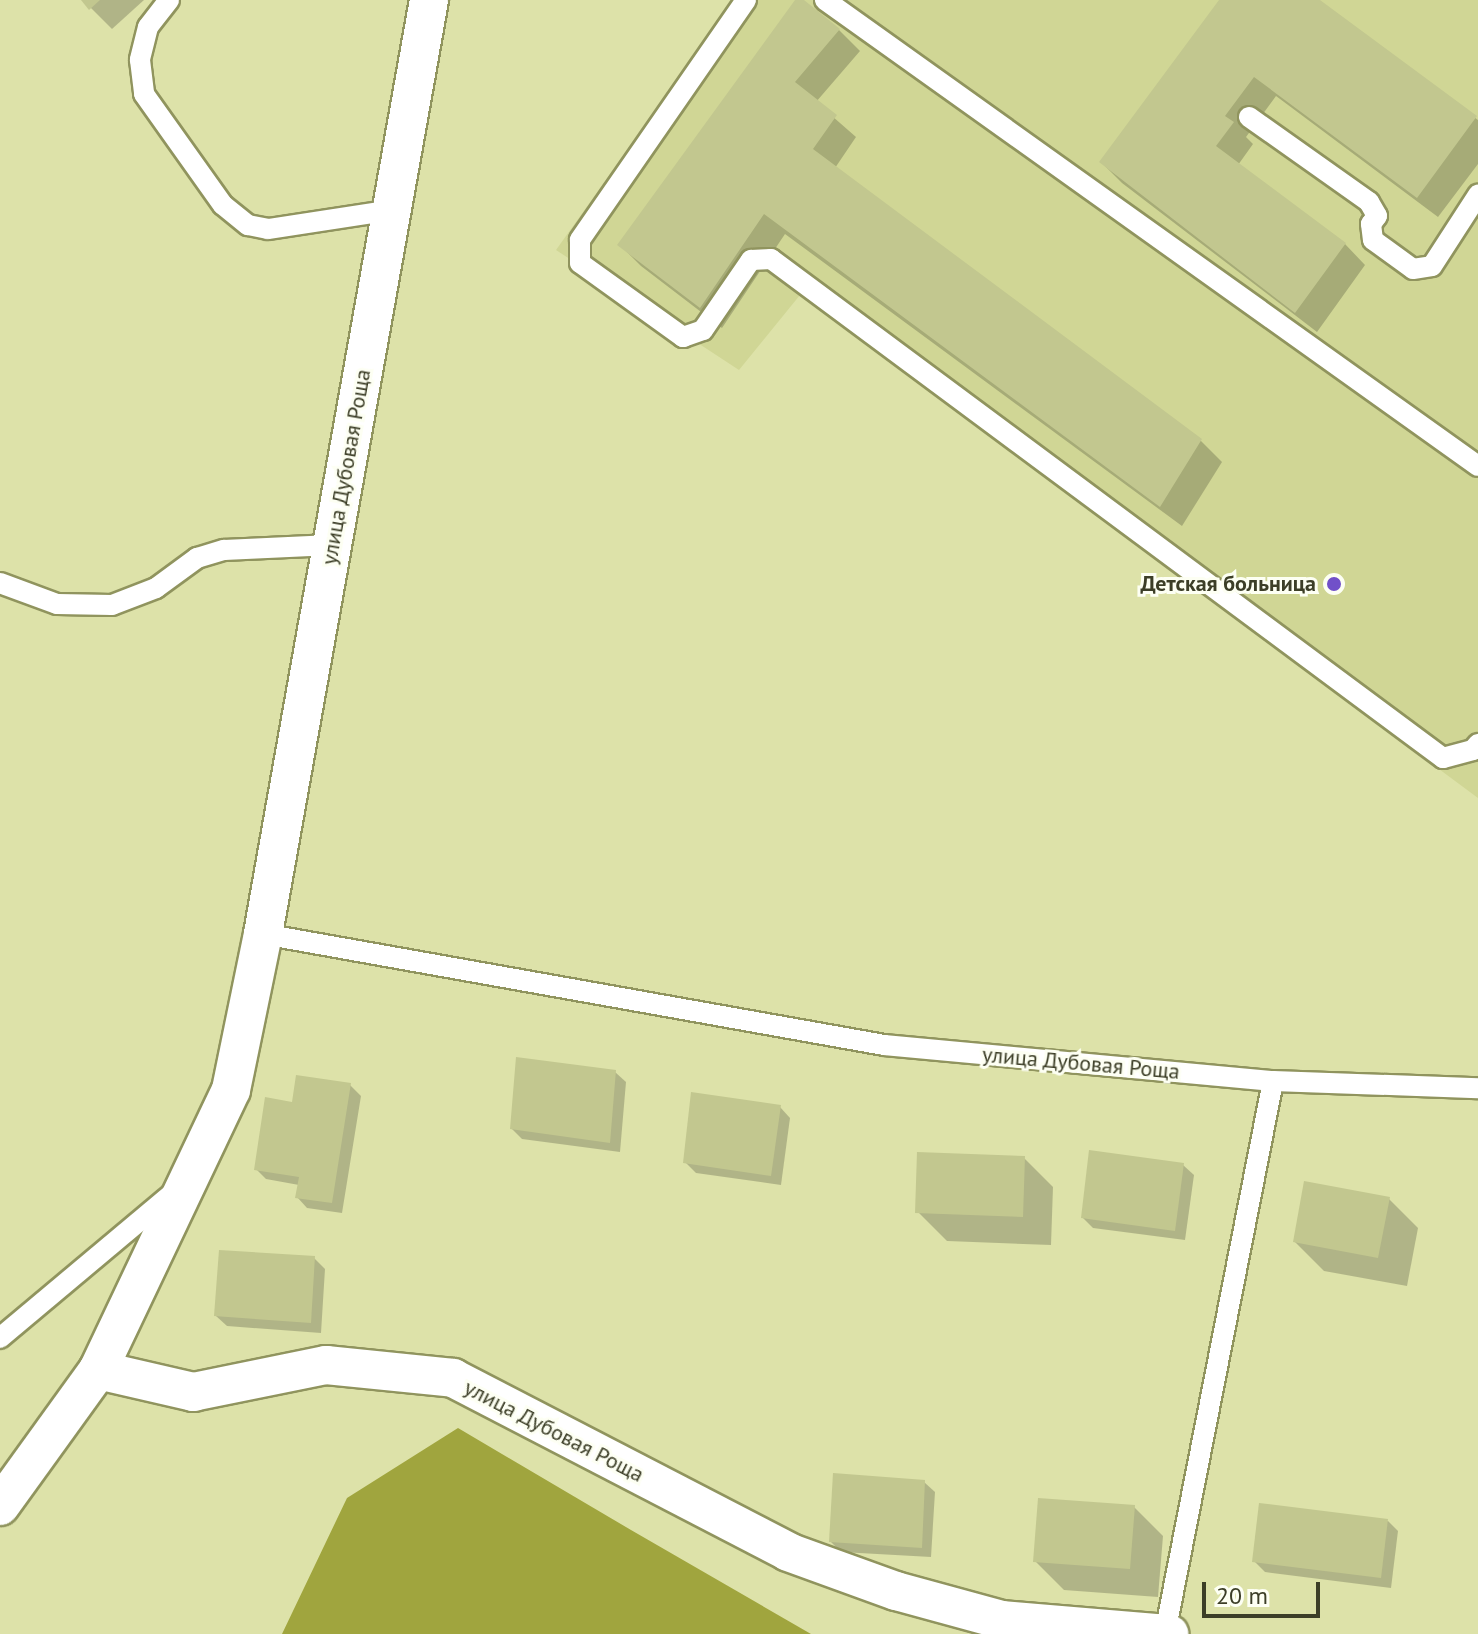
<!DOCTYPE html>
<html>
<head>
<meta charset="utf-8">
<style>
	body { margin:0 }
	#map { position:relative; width:1478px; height:1634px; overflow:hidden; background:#dde2a9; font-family:"PT Sans",sans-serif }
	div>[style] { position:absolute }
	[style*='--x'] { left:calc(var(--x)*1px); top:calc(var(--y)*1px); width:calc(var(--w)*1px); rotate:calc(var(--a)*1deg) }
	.built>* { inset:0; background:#d0d695 }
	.forest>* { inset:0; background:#a0a53e }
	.shadow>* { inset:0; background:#0003 }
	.building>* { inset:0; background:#c2c78f }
	.roads { filter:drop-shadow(2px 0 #90945e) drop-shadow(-2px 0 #90945e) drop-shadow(0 2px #90945e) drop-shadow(0 -2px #90945e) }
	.lane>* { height:20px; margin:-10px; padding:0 10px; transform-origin:10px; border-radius:10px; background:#fff }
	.street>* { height:38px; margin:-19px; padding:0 19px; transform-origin:19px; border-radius:19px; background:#fff }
	.dots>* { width:22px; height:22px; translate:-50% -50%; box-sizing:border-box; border:4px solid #fdfff3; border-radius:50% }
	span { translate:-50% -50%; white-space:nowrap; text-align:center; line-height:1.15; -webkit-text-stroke:6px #fdfff3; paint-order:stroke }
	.street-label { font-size:22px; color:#3c3e27 }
	.poi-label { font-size:22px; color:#3c3e27; font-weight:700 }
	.right { translate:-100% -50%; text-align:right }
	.scale { position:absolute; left:1202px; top:1582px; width:118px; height:36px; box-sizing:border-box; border:4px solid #3c3e27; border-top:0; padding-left:10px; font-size:24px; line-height:28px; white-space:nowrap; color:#3c3e27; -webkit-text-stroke:6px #fdfff3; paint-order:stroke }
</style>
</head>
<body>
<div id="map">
	<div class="built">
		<div style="clip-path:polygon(734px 0,1478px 0,1478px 798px,800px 295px,739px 370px,556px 250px)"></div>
	</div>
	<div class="forest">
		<div style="clip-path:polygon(458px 1428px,631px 1530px,811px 1634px,282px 1634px,347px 1498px)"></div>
	</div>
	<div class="shadow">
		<div style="clip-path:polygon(83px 0,144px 0,112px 29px)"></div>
		<div style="clip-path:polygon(797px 0,839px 30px,860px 51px,816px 102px,856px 137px,835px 168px,1201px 441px,1222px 462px,1182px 526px,785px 234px,722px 328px,641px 266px,620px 245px)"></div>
		<div style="clip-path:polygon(1221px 0,1317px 0,1478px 120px,1478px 164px,1438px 217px,1276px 96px,1246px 137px,1253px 144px,1238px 165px,1345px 244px,1365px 265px,1317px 332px,1122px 183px,1101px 162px)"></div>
		<div style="clip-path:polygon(615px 1072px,626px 1082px,620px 1152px,522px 1139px,512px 1129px)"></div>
		<div style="clip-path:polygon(350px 1085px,361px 1096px,342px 1213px,307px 1208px,297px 1197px,299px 1185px,266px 1179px,256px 1169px,293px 1105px)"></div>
		<div style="clip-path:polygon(780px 1107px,790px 1118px,781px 1185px,696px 1173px,685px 1162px)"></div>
		<div style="clip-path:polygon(1024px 1158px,1053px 1187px,1051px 1245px,947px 1241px,918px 1212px)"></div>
		<div style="clip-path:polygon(1183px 1165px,1194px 1175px,1185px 1240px,1093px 1228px,1083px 1218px)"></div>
		<div style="clip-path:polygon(1389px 1199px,1418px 1228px,1407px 1286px,1324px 1271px,1295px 1242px)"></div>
		<div style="clip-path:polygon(314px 1258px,325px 1269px,321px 1333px,227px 1326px,216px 1316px)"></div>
		<div style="clip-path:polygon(924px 1482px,935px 1492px,931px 1557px,841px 1552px,831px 1542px)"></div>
		<div style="clip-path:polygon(1134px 1507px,1163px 1536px,1158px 1597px,1064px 1590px,1035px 1561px)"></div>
		<div style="clip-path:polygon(1388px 1521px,1398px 1531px,1391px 1588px,1265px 1572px,1254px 1561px)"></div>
	</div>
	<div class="building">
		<div style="clip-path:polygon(81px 0,100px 0,89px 10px)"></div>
		<div style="clip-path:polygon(795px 0,804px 0,840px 29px,795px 82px,837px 115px,813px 149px,1202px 439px,1160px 507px,764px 214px,700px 308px,617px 245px)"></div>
		<div style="clip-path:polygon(1219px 0,1320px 0,1477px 116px,1417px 198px,1254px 77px,1225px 116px,1234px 122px,1216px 146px,1346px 243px,1295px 313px,1099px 162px)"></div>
		<div style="clip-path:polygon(516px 1057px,616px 1070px,610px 1143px,510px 1129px)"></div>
		<div style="clip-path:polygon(296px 1075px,351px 1083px,332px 1203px,295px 1198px,299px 1177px,254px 1170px,265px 1097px,292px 1102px)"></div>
		<div style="clip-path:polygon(691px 1092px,781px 1105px,771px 1176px,683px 1163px)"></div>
		<div style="clip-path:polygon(1089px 1150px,1184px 1163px,1175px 1231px,1081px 1218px)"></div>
		<div style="clip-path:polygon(917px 1152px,1025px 1156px,1023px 1217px,915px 1213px)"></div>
		<div style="clip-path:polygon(1304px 1181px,1390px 1197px,1378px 1258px,1293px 1242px)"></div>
		<div style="clip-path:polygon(219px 1250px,315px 1256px,311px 1323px,214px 1316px)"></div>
		<div style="clip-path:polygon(833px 1473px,925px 1480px,922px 1548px,829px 1542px)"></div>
		<div style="clip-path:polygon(1038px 1498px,1135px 1505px,1130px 1569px,1033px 1562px)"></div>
		<div style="clip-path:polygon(1259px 1503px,1388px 1519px,1381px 1578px,1252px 1562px)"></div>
	</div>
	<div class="roads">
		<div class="lane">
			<div style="--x:169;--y:0;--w:34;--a:128"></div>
			<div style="--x:148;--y:27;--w:34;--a:104"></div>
			<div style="--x:140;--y:60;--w:34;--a:83"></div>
			<div style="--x:144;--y:94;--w:136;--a:54.6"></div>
			<div style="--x:223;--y:205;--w:32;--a:39"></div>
			<div style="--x:248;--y:225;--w:20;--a:11"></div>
			<div style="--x:268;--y:229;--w:125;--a:-8.7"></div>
			<div style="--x:746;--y:0;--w:292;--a:124.7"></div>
			<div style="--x:580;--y:240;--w:23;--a:90"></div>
			<div style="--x:580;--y:263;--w:127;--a:35.7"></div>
			<div style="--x:683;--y:337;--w:21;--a:-19"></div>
			<div style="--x:703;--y:330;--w:85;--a:-55.6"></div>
			<div style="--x:751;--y:260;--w:20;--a:-3"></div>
			<div style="--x:771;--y:259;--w:837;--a:36.6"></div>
			<div style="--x:1443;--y:758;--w:31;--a:-15"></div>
			<div style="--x:1473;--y:750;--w:8;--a:-50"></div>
			<div style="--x:825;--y:0;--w:802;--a:35.51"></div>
			<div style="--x:1249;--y:117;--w:147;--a:35.3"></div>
			<div style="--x:1369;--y:202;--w:16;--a:60"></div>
			<div style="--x:1377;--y:216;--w:10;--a:127"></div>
			<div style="--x:1371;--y:224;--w:16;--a:83"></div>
			<div style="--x:1373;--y:240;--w:49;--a:35.9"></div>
			<div style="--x:1413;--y:269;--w:19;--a:-9"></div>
			<div style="--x:1432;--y:266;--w:85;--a:-57.1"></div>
			<div style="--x:0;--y:583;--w:61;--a:20.2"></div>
			<div style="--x:57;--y:604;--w:55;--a:1"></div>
			<div style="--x:112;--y:605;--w:47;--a:-21.1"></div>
			<div style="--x:156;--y:588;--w:51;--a:-36.2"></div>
			<div style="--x:197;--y:558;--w:28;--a:-17"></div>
			<div style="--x:224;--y:550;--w:108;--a:-2.7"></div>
			<div style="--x:263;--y:934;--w:631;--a:10.13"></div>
			<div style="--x:884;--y:1045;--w:391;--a:5.3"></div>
			<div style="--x:1273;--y:1081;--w:205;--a:2"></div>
			<div style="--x:0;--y:1338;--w:229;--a:-40"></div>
			<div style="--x:1165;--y:1633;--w:562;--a:-78.93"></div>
		</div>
		<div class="street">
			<div style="--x:429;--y:0;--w:949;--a:100.08"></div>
			<div style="--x:263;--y:934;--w:159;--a:101.6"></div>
			<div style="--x:231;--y:1090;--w:310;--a:115.4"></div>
			<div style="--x:98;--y:1370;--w:98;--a:13"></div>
			<div style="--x:193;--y:1392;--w:136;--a:-11.5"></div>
			<div style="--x:326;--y:1365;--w:128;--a:5.8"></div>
			<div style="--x:453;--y:1378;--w:377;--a:27.4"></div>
			<div style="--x:788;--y:1552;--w:115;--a:19.9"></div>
			<div style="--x:896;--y:1591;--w:110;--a:15.3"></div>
			<div style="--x:1002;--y:1620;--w:168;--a:4.8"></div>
			<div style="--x:0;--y:1506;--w:168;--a:-54.2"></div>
		</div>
	</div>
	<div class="dots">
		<div style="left:1334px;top:584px;background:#7150c9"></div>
	</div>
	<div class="street-label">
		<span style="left:346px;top:467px;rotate:-80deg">улица Дубовая Роща</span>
		<span style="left:1081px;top:1063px;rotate:5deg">улица Дубовая Роща</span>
		<span style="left:554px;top:1431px;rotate:27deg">улица Дубовая Роща</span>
	</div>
	<div class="poi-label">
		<span class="right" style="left:1316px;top:584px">Детская больница</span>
	</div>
	<div class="scale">20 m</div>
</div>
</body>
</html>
